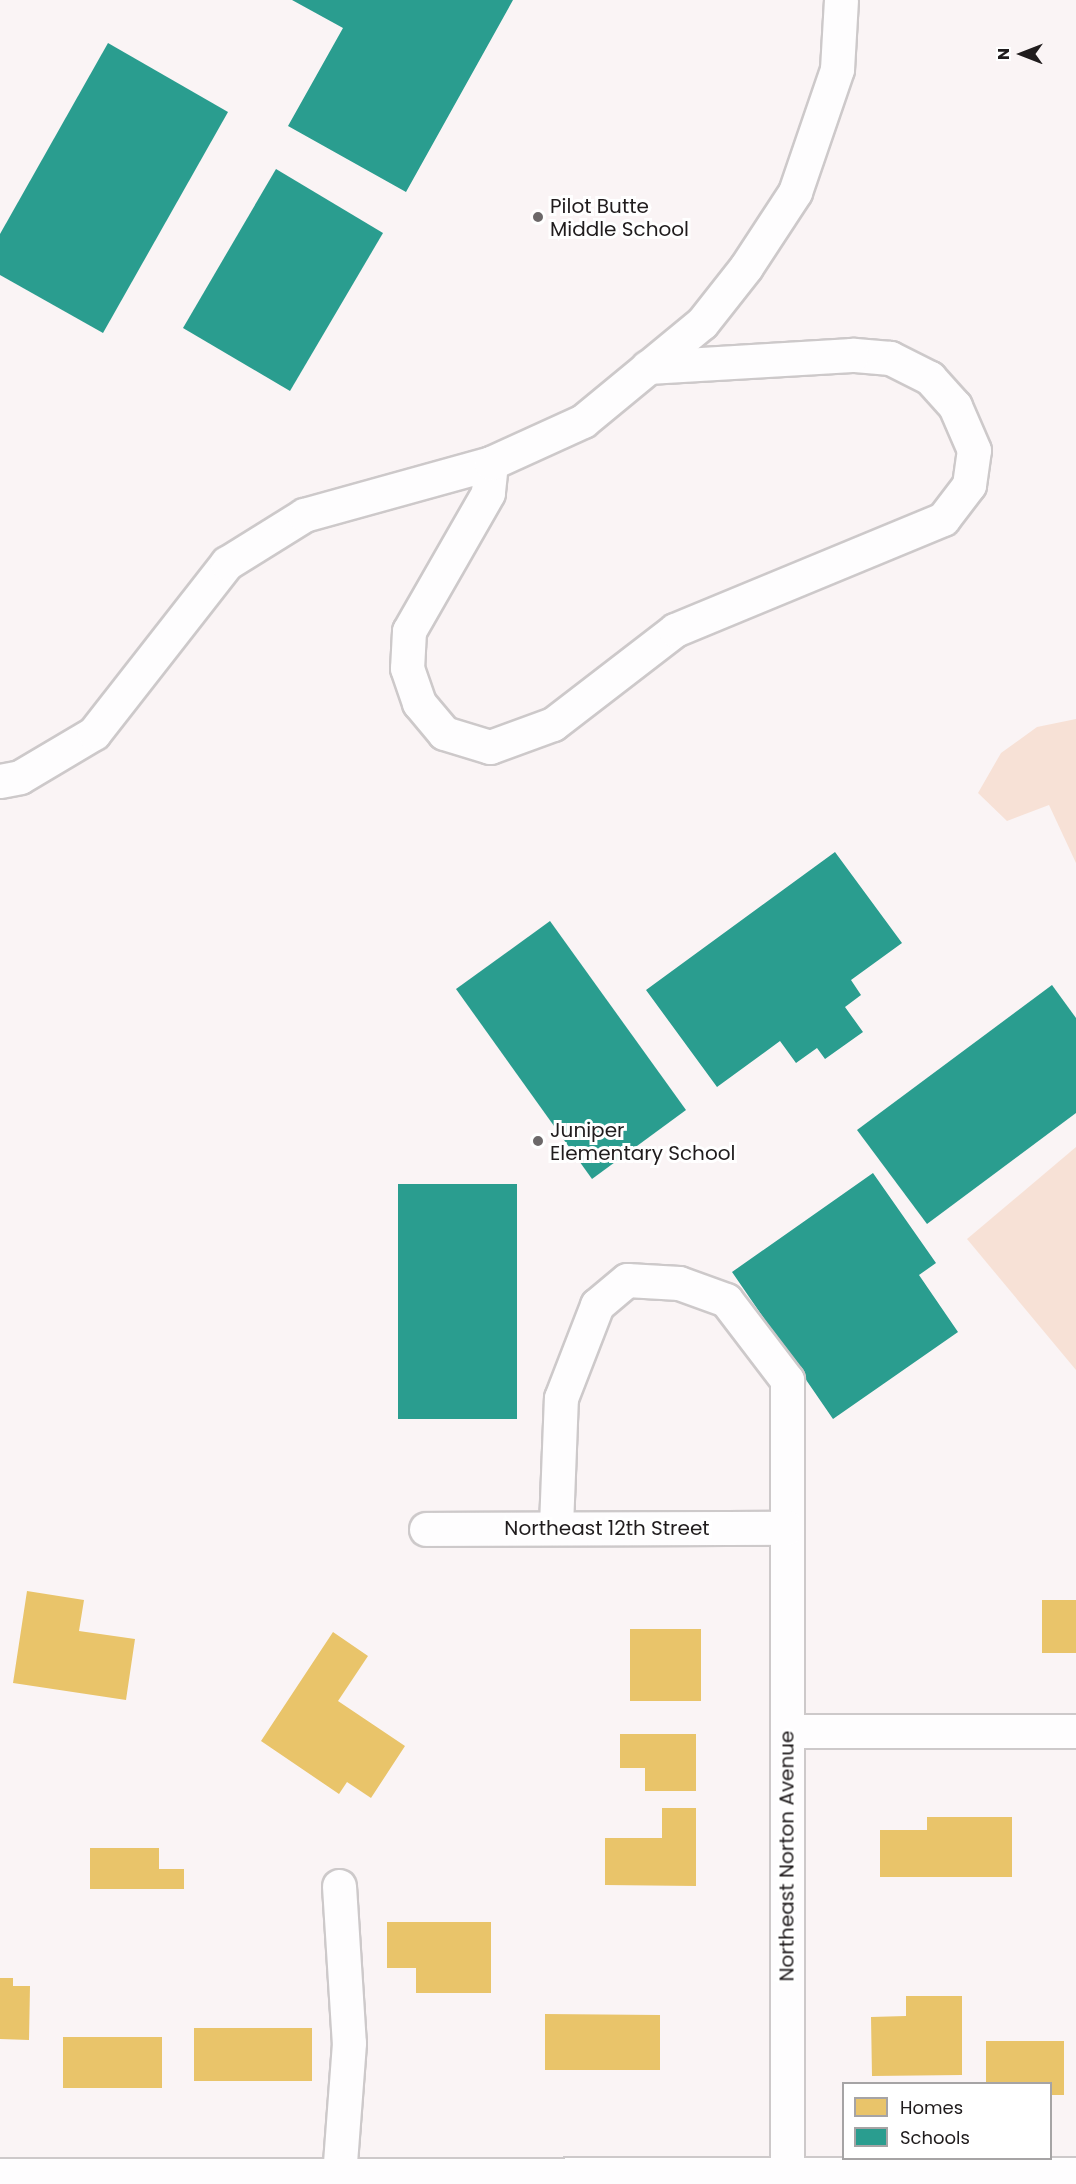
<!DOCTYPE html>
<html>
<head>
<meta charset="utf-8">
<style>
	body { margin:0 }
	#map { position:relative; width:1076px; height:2184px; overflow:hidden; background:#faf4f5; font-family:Poppins,sans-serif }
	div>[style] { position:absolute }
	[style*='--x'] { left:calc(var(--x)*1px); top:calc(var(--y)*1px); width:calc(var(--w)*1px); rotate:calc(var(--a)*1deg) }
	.green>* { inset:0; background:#f7e1d6 }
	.homes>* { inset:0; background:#e9c46a }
	.schools>* { inset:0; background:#2a9d8f }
	.roads { filter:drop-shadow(2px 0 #cdc9ca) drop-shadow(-2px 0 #cdc9ca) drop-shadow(0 2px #cdc9ca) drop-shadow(0 -2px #cdc9ca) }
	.minor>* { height:33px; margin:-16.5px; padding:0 16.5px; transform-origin:16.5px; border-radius:16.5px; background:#fefdfe }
	.dots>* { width:16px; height:16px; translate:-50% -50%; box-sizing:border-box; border:3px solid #fff; border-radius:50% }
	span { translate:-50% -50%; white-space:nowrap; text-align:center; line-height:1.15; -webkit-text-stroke:6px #fff; paint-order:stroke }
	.poi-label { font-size:20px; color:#201c1d }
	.left { translate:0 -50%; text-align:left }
	.street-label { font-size:20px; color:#201c1d }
	.legend { position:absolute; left:842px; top:2082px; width:210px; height:78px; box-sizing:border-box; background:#fff; border:2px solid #a6a4a5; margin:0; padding:8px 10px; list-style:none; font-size:18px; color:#201c1d }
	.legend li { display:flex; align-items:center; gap:12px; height:30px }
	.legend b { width:30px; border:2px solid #a6a4a5 }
	.north { position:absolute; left:992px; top:24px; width:60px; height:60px; -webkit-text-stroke:4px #fff; paint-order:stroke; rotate:270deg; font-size:16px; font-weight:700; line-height:24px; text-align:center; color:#201c1d }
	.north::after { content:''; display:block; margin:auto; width:21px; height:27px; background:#201c1d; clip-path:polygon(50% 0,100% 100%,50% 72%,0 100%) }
</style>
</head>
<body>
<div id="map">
	<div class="green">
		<div style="clip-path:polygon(1076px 719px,1076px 863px,1049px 805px,1007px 821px,978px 793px,1001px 753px,1037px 727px)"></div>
		<div style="clip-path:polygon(1076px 1147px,1076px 1370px,967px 1239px)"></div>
	</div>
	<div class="homes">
		<div style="clip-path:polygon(27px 1591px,84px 1600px,79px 1631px,135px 1639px,126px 1700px,13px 1683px)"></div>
		<div style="clip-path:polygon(1042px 1600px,1076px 1600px,1076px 1653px,1042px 1653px)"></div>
		<div style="clip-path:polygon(630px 1629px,701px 1629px,701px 1701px,630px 1701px)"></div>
		<div style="clip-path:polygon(333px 1632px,368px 1656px,338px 1701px,405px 1746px,371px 1798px,347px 1782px,339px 1794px,261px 1741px)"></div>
		<div style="clip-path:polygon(620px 1734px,696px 1734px,696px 1791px,645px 1791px,645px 1768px,620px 1768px)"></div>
		<div style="clip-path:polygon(662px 1808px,696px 1808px,696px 1886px,605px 1885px,605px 1838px,662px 1838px)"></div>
		<div style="clip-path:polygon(927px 1817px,1012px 1817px,1012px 1877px,880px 1877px,880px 1830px,927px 1830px)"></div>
		<div style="clip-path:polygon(90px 1848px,159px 1848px,159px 1869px,184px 1869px,184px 1889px,90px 1889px)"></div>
		<div style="clip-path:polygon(387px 1922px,491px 1922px,491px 1993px,416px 1993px,416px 1968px,387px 1968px)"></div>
		<div style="clip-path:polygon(0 1978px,13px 1978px,13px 1986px,30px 1986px,29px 2040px,0 2039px)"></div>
		<div style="clip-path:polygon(906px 1996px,962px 1996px,962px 2075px,872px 2076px,871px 2017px,906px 2016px)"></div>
		<div style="clip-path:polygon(545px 2014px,660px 2015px,660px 2070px,545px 2070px)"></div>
		<div style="clip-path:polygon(194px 2028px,312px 2028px,312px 2081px,194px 2081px)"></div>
		<div style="clip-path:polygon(63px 2037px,162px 2037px,162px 2088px,63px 2088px)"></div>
		<div style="clip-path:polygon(986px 2041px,1064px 2041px,1064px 2095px,1050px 2095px,1050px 2084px,986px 2084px)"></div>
	</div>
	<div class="schools">
		<div style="clip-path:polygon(292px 0,513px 0,406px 192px,288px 126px,343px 28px)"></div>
		<div style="clip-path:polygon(108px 43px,228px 112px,103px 333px,0 275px,0 234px)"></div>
		<div style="clip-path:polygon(276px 169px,383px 233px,290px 391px,183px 328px)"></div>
		<div style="clip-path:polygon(835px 852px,902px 943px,851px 980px,861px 995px,845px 1007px,863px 1032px,825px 1059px,817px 1048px,796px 1063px,780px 1041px,717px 1087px,646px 990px)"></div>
		<div style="clip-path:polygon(550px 921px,686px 1110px,592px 1179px,456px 989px)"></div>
		<div style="clip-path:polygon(1052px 985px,1076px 1018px,1076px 1113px,927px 1224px,857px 1130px)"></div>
		<div style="clip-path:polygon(873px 1173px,936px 1263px,919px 1275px,958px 1332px,833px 1419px,732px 1272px)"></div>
		<div style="clip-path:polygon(398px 1184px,517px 1184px,517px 1419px,398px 1419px)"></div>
	</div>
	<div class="roads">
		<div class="minor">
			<div style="--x:491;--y:463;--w:30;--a:96"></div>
			<div style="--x:488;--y:493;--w:159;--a:119.8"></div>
			<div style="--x:409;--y:631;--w:37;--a:93"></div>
			<div style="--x:407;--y:668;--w:37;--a:71"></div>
			<div style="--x:419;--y:703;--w:39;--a:50"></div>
			<div style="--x:444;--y:733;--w:48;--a:16.9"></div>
			<div style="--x:490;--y:747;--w:67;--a:-20.1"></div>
			<div style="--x:553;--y:724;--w:154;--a:-37.6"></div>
			<div style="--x:675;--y:630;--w:290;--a:-22.5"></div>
			<div style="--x:943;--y:519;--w:43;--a:-52.6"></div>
			<div style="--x:969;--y:485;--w:35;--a:-82"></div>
			<div style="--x:974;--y:450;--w:48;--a:-113.4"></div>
			<div style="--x:955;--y:406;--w:38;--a:-132"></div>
			<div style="--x:930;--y:378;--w:45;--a:-153.4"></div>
			<div style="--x:890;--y:358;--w:38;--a:-175"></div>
			<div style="--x:852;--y:355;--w:205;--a:176.6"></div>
			<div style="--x:0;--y:781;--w:20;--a:-11"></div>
			<div style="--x:20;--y:777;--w:86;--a:-30.7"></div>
			<div style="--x:94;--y:733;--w:216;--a:-52"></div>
			<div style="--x:227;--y:563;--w:91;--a:-31.9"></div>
			<div style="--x:304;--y:515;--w:194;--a:-15.5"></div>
			<div style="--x:491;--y:463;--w:101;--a:-24.5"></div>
			<div style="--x:583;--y:421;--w:154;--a:-39.5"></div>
			<div style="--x:702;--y:323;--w:71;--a:-51.8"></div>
			<div style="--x:746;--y:267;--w:90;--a:-56.8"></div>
			<div style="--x:795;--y:192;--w:130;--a:-71.1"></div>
			<div style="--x:837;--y:69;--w:69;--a:-86.7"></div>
			<div style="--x:556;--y:1526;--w:128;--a:-87.8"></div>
			<div style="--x:561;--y:1398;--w:100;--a:-68.8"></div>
			<div style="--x:597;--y:1305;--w:39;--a:-40"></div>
			<div style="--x:627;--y:1280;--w:52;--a:3.3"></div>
			<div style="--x:679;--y:1283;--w:50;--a:19.9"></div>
			<div style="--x:726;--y:1300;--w:101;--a:52.7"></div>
			<div style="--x:787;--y:1380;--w:804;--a:90"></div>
			<div style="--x:426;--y:1529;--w:361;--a:-0.2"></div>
			<div style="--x:787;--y:1731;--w:289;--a:0"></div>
			<div style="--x:339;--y:1886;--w:157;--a:86.4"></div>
			<div style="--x:349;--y:2043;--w:132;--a:94.3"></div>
			<div style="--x:0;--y:2175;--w:1076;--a:-0.05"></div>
		</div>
	</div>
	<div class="dots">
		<div style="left:538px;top:217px;background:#6c6869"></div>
		<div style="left:538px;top:1141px;background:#6c6869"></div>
	</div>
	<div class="poi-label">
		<span class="left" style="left:550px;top:218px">Pilot Butte<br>Middle School</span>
		<span class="left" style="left:550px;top:1142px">Juniper<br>Elementary School</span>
	</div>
	<div class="street-label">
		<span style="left:607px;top:1528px">Northeast 12th Street</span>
		<span style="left:787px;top:1856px;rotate:-90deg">Northeast Norton Avenue</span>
	</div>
	<ul class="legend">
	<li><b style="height:16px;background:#e9c46a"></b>Homes</li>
	<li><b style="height:16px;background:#2a9d8f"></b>Schools</li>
	</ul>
	<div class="north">N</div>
</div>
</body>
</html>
